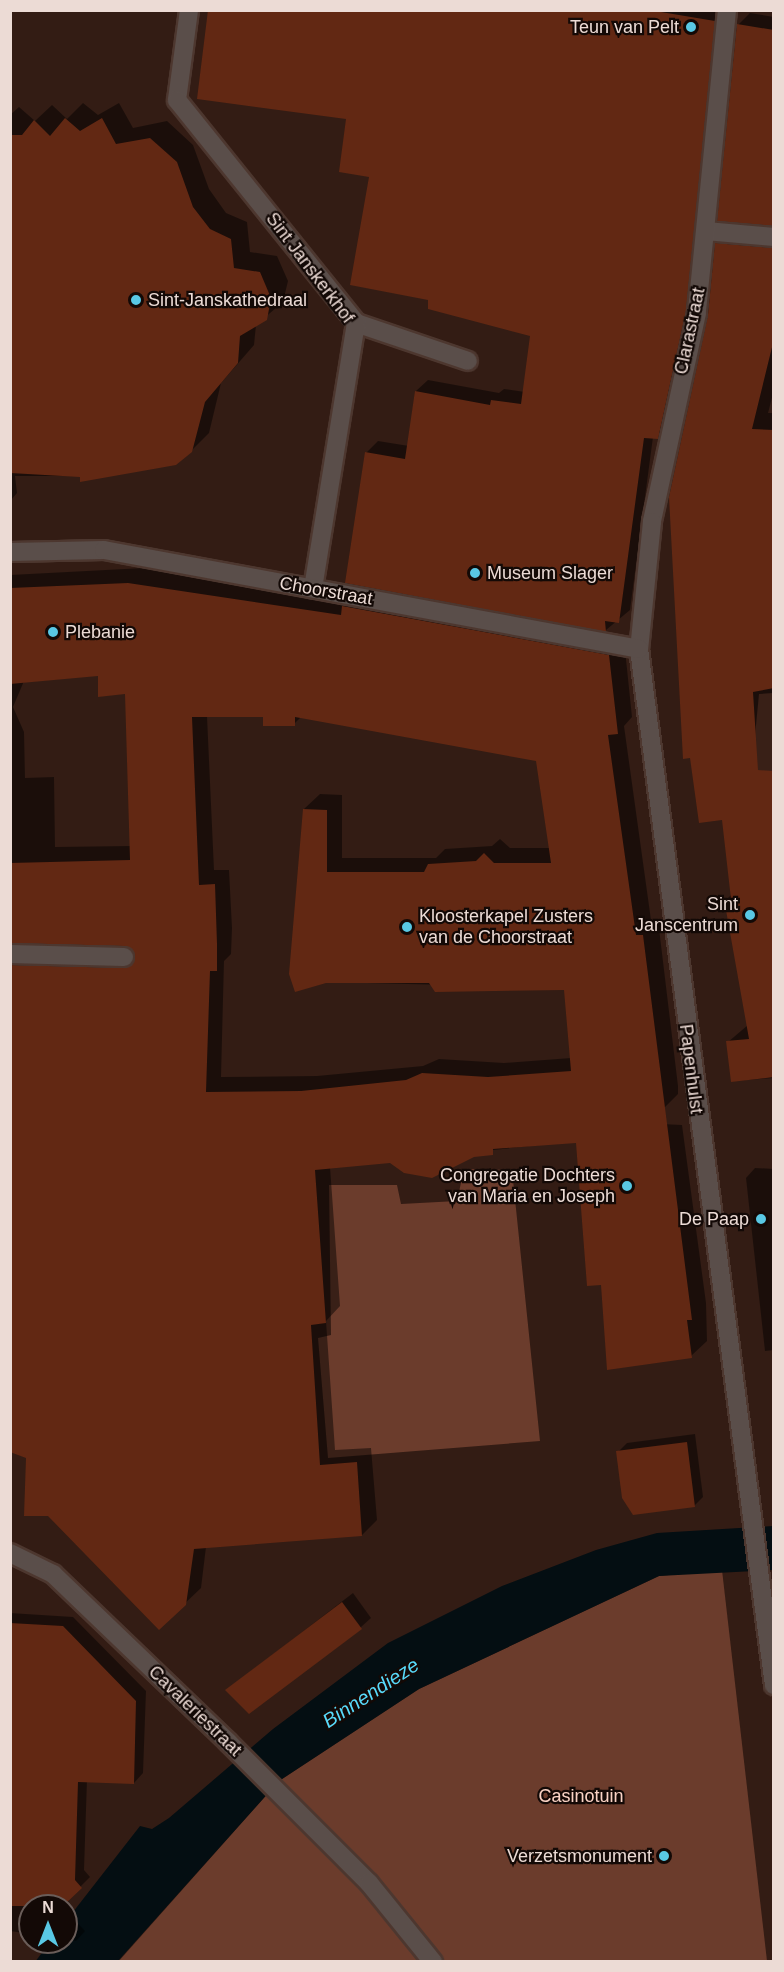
<!DOCTYPE html>
<html>
<head>
<meta charset="utf-8">
<style>
	body { margin:0 }
	#map { position:relative; width:784px; height:1972px; overflow:hidden; background:#331c14; font-family:Helvetica,sans-serif }
	div>[style] { position:absolute }
	[style*='--x'] { left:calc(var(--x)*1px); top:calc(var(--y)*1px); width:calc(var(--w)*1px); rotate:calc(var(--a)*1deg) }
	.green>* { inset:0; background:#6b3c2c }
	.water>* { inset:0; background:#040e12 }
	.shadow>* { inset:0; background:#0007 }
	.building>* { inset:0; background:#622813 }
	.roads { filter:drop-shadow(2px 0 #4d372f) drop-shadow(-2px 0 #4d372f) drop-shadow(0 2px #4d372f) drop-shadow(0 -2px #4d372f) }
	.service>* { height:18px; margin:-9px; padding:0 9px; transform-origin:9px; border-radius:9px; background:#5a4e4a }
	.pedestrian>* { height:18px; margin:-9px; padding:0 9px; transform-origin:9px; border-radius:9px; background:#5a4e4a }
	.minor>* { height:18px; margin:-9px; padding:0 9px; transform-origin:9px; border-radius:9px; background:#5a4e4a }
	.dots>* { width:16px; height:16px; translate:-50% -50%; box-sizing:border-box; border:3px solid #130906; border-radius:50% }
	span { translate:-50% -50%; white-space:nowrap; text-align:center; line-height:1.15; -webkit-text-stroke:4.5px #130906; paint-order:stroke }
	.poi-label { font-size:18px; color:#ecdbd5 }
	.right { translate:-100% -50%; text-align:right }
	.left { translate:0 -50%; text-align:left }
	.street-label { font-size:18px; color:#ecdbd5 }
	.park-label { font-size:18px; color:#fad3c5 }
	.water-label { font-size:20px; color:#58dafa; font-style:italic }
	.frame { position:absolute; inset:0; border:12px solid #ecdbd5; pointer-events:none }
	.north { position:absolute; left:18px; top:1894px; width:60px; height:60px; box-sizing:border-box; background:#130906; border:2px solid #6a5d59; border-radius:50%; rotate:0deg; font-size:16px; font-weight:700; line-height:24px; text-align:center; color:#ecdbd5 }
	.north::after { content:''; display:block; margin:auto; width:21px; height:27px; background:#59c8e4; clip-path:polygon(50% 0,100% 100%,50% 72%,0 100%) }
</style>
</head>
<body>
<div id="map">
	<div class="green">
		<div style="clip-path:polygon(773px 693px,773px 786px,750px 787px,759px 694px)"></div>
		<div style="clip-path:polygon(464px 1169px,512px 1170px,540px 1441px,328px 1458px,318px 1338px,331px 1335px,329px 1185px,397px 1185px,401px 1204px,457px 1201px)"></div>
		<div style="clip-path:polygon(722px 1570px,767px 1961px,118px 1962px,279px 1781px,419px 1689px,659px 1576px)"></div>
	</div>
	<div class="water">
		<div style="clip-path:polygon(773px 1526px,773px 1570px,659px 1576px,419px 1689px,279px 1781px,118px 1961px,35px 1962px,50px 1942px,66px 1942px,66px 1921px,140px 1826px,152px 1829px,169px 1818px,273px 1729px,388px 1643px,502px 1586px,596px 1550px,657px 1533px)"></div>
	</div>
	<div class="shadow">
		<div style="clip-path:polygon(209px 10px,725px 10px,708px 192px,678px 233px,703px 236px,670px 426px,653px 437px,630px 610px,606px 630px,347px 582px,366px 453px,378px 441px,409px 446px,416px 391px,428px 380px,499px 393px,504px 389px,525px 392px,532px 334px,429px 299px,347px 118px)"></div>
		<div style="clip-path:polygon(750px 13px,774px 17px,774px 203px,738px 25px)"></div>
		<div style="clip-path:polygon(83px 103px,98px 115px,119px 103px,133px 128px,167px 121px,193px 145px,209px 189px,226px 213px,247px 222px,250px 252px,277px 256px,288px 281px,283px 302px,256px 325px,254px 345px,221px 383px,209px 433px,191px 451px,81px 476px,15px 476px,17px 493px,11px 500px,10px 115px,19px 107px,35px 121px,52px 105px,67px 119px)"></div>
		<div style="clip-path:polygon(733px 233px,774px 237px,774px 390px,768px 413px,774px 413px,774px 1078px,732px 1081px,728px 1042px,748px 1025px,726px 900px,732px 894px,709px 316px,716px 250px)"></div>
		<div style="clip-path:polygon(evenodd,144px 568px,624px 640px,632px 717px,624px 726px,651px 920px,658px 920px,678px 1086px,678px 1094px,663px 1109px,640px 1123px,682px 1125px,706px 1303px,707px 1341px,691px 1356px,602px 1284px,578px 1141px,330px 1167px,340px 1306px,326px 1321px,335px 1450px,371px 1448px,377px 1520px,362px 1535px,206px 1547px,201px 1588px,159px 1628px,28px 1457px,10px 1450px,10px 575px,144px 568px,99px 675px,126px 692px,131px 846px,55px 847px,54px 777px,25px 778px,24px 732px,13px 707px,24px 681px,99px 675px,144px 568px,207px 716px,265px 716px,294px 724px,302px 716px,537px 760px,550px 848px,510px 848px,500px 839px,492px 846px,445px 849px,436px 858px,342px 858px,342px 795px,320px 794px,304px 809px,326px 982px,565px 988px,571px 1058px,504px 1063px,439px 1059px,423px 1066px,317px 1076px,221px 1077px,224px 961px,231px 954px,232px 928px,229px 870px,214px 870px,207px 716px,144px 568px,16px 941px,125px 944px,139px 954px,25px 951px,16px 941px)"></div>
		<div style="clip-path:polygon(755px 1168px,774px 1169px,774px 1350px,765px 1351px,746px 1178px)"></div>
		<div style="clip-path:polygon(695px 1434px,703px 1497px,694px 1506px,618px 1452px,627px 1443px)"></div>
		<div style="clip-path:polygon(353px 1593px,371px 1618px,361px 1627px,249px 1712px,227px 1690px)"></div>
		<div style="clip-path:polygon(10px 1613px,73px 1617px,146px 1691px,143px 1773px,134px 1783px,87px 1780px,84px 1870px,90px 1877px,61px 1906px,30px 1906px,30px 1934px,10px 1931px)"></div>
		<div style="clip-path:polygon(66px 1911px,85px 1931px,76px 1941px,66px 1939px)"></div>
	</div>
	<div class="building">
		<div style="clip-path:polygon(208px 10px,649px 10px,715px 21px,686px 311px,658px 439px,644px 438px,619px 623px,605px 621px,606px 632px,345px 583px,365px 452px,405px 459px,415px 391px,490px 405px,491px 400px,521px 404px,530px 336px,428px 309px,428px 300px,350px 285px,369px 177px,339px 172px,346px 119px,197px 99px)"></div>
		<div style="clip-path:polygon(737px 24px,774px 30px,774px 226px,717px 221px)"></div>
		<div style="clip-path:polygon(65px 118px,80px 131px,102px 118px,116px 144px,150px 138px,177px 162px,193px 207px,210px 229px,231px 239px,234px 268px,260px 272px,271px 298px,267px 320px,240px 336px,238px 363px,205px 402px,192px 452px,176px 465px,80px 482px,80px 477px,10px 473px,10px 135px,22px 135px,34px 120px,50px 136px)"></div>
		<div style="clip-path:polygon(715px 243px,774px 248px,774px 339px,752px 429px,774px 430px,774px 688px,753px 692px,758px 770px,774px 771px,774px 1077px,731px 1082px,726px 1041px,749px 1039px,724px 899px,731px 899px,722px 820px,699px 823px,690px 758px,683px 759px,669px 497px,708px 315px)"></div>
		<div style="clip-path:polygon(evenodd,128px 583px,341px 615px,342px 606px,609px 655px,618px 734px,608px 735px,636px 935px,643px 935px,692px 1320px,687px 1320px,692px 1358px,607px 1370px,601px 1285px,587px 1286px,576px 1143px,493px 1149px,493px 1155px,474px 1157px,432px 1178px,404px 1173px,390px 1163px,315px 1170px,326px 1323px,311px 1325px,320px 1465px,357px 1462px,362px 1536px,194px 1549px,186px 1605px,159px 1630px,48px 1516px,24px 1516px,26px 1458px,10px 1452px,10px 965px,124px 968px,135px 957px,124px 946px,10px 943px,10px 863px,130px 860px,125px 694px,98px 697px,98px 676px,10px 684px,10px 588px,128px 583px,192px 717px,263px 717px,263px 726px,295px 726px,295px 717px,536px 761px,551px 863px,494px 863px,484px 853px,476px 861px,428px 864px,424px 872px,327px 872px,327px 810px,303px 809px,289px 974px,295px 992px,326px 983px,429px 983px,435px 992px,564px 990px,571px 1071px,488px 1077px,422px 1073px,406px 1080px,301px 1091px,206px 1092px,210px 971px,217px 971px,217px 944px,215px 884px,199px 885px,192px 717px)"></div>
		<div style="clip-path:polygon(687px 1442px,695px 1507px,633px 1515px,622px 1498px,616px 1451px)"></div>
		<div style="clip-path:polygon(342px 1602px,362px 1629px,249px 1714px,225px 1690px)"></div>
		<div style="clip-path:polygon(10px 1623px,63px 1626px,136px 1701px,134px 1784px,78px 1782px,75px 1880px,82px 1888px,63px 1906px,10px 1906px)"></div>
	</div>
	<div class="roads">
		<div class="service">
			<div style="--x:706;--y:231;--w:68;--a:5"></div>
			<div style="--x:356;--y:323;--w:118;--a:18.7"></div>
			<div style="--x:10;--y:954;--w:114;--a:1.5"></div>
		</div>
		<div class="pedestrian">
			<div style="--x:228;--y:1742;--w:199;--a:45"></div>
			<div style="--x:369;--y:1883;--w:102;--a:51"></div>
		</div>
		<div class="minor">
			<div style="--x:189;--y:10;--w:91;--a:97.6"></div>
			<div style="--x:177;--y:100;--w:286;--a:51.2"></div>
			<div style="--x:356;--y:323;--w:269;--a:99.2"></div>
			<div style="--x:727;--y:10;--w:304;--a:95.7"></div>
			<div style="--x:697;--y:313;--w:214;--a:102.2"></div>
			<div style="--x:652;--y:522;--w:128;--a:95.8"></div>
			<div style="--x:639;--y:649;--w:1045;--a:82.58"></div>
			<div style="--x:10;--y:552;--w:94;--a:-1.2"></div>
			<div style="--x:104;--y:550;--w:544;--a:10.48"></div>
			<div style="--x:10;--y:1553;--w:48;--a:26"></div>
			<div style="--x:53;--y:1574;--w:243;--a:43.8"></div>
		</div>
	</div>
	<div class="dots">
		<div style="left:691px;top:27px;background:#59c8e4"></div>
		<div style="left:136px;top:300px;background:#59c8e4"></div>
		<div style="left:475px;top:573px;background:#59c8e4"></div>
		<div style="left:53px;top:632px;background:#59c8e4"></div>
		<div style="left:750px;top:915px;background:#59c8e4"></div>
		<div style="left:407px;top:927px;background:#59c8e4"></div>
		<div style="left:627px;top:1186px;background:#59c8e4"></div>
		<div style="left:761px;top:1219px;background:#59c8e4"></div>
		<div style="left:664px;top:1856px;background:#59c8e4"></div>
	</div>
	<div class="poi-label">
		<span class="right" style="left:679px;top:27px">Teun van Pelt</span>
		<span class="left" style="left:148px;top:300px">Sint-Janskathedraal</span>
		<span class="left" style="left:487px;top:573px">Museum Slager</span>
		<span class="left" style="left:65px;top:632px">Plebanie</span>
		<span class="right" style="left:738px;top:915px">Sint<br>Janscentrum</span>
		<span class="left" style="left:419px;top:927px">Kloosterkapel Zusters<br>van de Choorstraat</span>
		<span class="right" style="left:615px;top:1186px">Congregatie Dochters<br>van Maria en Joseph</span>
		<span class="right" style="left:749px;top:1219px">De Paap</span>
		<span class="right" style="left:652px;top:1856px">Verzetsmonument</span>
	</div>
	<div class="street-label">
		<span style="left:310px;top:268px;rotate:53deg">Sint Janskerkhof</span>
		<span style="left:690px;top:331px;rotate:-78deg">Clarastraat</span>
		<span style="left:326px;top:591px;rotate:10deg">Choorstraat</span>
		<span style="left:691px;top:1069px;rotate:83deg">Papenhulst</span>
		<span style="left:195px;top:1711px;rotate:44deg">Cavaleriestraat</span>
	</div>
	<div class="park-label">
		<span style="left:581px;top:1796px">Casinotuin</span>
	</div>
	<div class="water-label">
		<span style="left:371px;top:1693px;rotate:-33deg">Binnendieze</span>
	</div>
	<div class="frame"></div>
	<div class="north">N</div>
</div>
</body>
</html>
